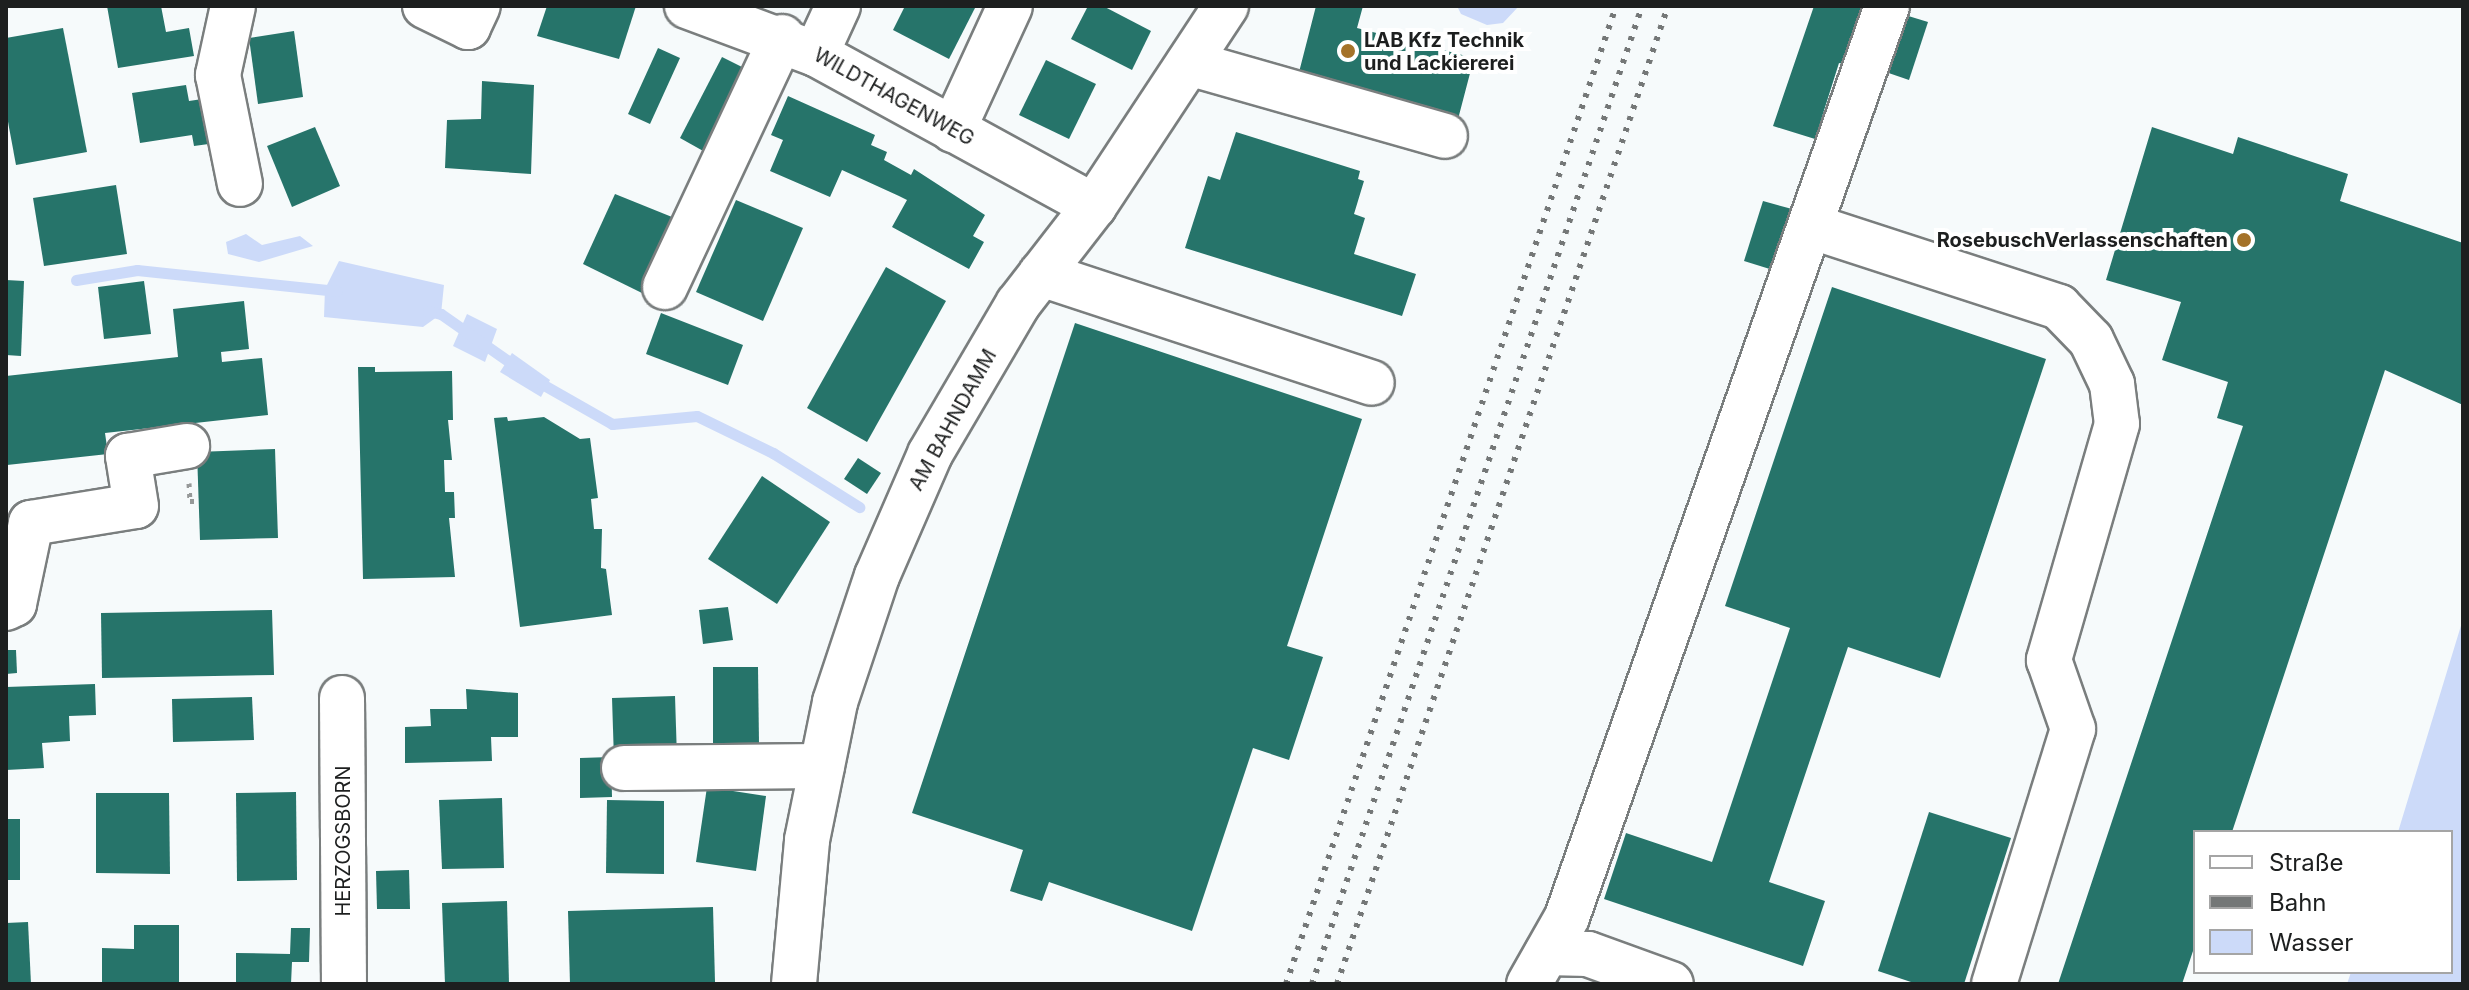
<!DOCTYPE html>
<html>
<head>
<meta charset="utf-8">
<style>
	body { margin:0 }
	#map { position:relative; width:2469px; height:990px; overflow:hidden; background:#f6fafb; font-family:Inter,sans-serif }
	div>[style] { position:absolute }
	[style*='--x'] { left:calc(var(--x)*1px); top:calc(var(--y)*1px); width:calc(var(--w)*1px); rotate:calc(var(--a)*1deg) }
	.water>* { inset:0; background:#ccdaf9 }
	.stream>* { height:11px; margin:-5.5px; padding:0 5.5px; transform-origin:5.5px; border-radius:5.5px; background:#ccdaf9 }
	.building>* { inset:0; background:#26746a }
	.path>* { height:5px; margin-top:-2.5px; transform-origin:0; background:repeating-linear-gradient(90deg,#969999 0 4px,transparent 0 10px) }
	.roads { filter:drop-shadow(2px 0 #7a7e7e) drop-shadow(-2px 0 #7a7e7e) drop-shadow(0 2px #7a7e7e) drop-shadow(0 -2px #7a7e7e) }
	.minor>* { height:44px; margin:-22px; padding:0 22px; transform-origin:22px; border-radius:22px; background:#fff }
	.rail>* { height:6px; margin-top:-3px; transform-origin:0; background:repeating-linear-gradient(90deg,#747777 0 4px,transparent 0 12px) }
	.dots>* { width:22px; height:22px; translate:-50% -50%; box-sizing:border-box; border:4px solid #fff; border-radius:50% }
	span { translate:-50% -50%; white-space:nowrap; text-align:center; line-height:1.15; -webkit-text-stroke:8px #fff; paint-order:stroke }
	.poi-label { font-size:20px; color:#1d1f1f; font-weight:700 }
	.left { translate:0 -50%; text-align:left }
	.right { translate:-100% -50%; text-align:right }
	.street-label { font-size:20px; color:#1d1f1f }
	.frame { position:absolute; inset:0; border:8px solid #1d1f1f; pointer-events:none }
	.legend { position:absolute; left:2193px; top:830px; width:260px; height:144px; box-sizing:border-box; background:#fff; border:2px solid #a5a5a5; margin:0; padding:10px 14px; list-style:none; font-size:24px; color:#1d1f1f }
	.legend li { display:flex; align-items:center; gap:16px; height:40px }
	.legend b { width:40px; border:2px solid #a5a5a5 }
</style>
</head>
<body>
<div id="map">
	<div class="water">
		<div style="clip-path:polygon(1457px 6px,1519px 6px,1503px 23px,1487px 25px,1461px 14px)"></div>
		<div style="clip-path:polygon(246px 234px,262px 245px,300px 236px,313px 246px,259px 262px,228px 254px,226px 242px)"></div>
		<div style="clip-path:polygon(339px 261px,444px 285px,441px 314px,423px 327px,324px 317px,325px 289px)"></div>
		<div style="clip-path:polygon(467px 314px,497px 329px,485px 362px,453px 346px)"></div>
		<div style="clip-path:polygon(512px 353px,550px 380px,541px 397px,500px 372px)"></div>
		<div style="clip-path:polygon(2463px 619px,2463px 984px,2347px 984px,2351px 972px,2451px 972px,2451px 832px,2398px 832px)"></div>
	</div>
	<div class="stream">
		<div style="--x:76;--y:280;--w:62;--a:-9.3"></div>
		<div style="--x:137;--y:270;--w:201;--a:6"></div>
		<div style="--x:428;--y:311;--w:13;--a:13"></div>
		<div style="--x:441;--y:314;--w:94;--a:35"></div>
		<div style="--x:535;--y:380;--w:89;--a:29.7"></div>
		<div style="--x:612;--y:424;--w:85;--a:-5.4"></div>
		<div style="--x:697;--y:416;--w:85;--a:26"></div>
		<div style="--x:773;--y:453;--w:102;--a:32.1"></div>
	</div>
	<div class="building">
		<div style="clip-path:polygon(107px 6px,161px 6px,166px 32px,189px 28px,194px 56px,118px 68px)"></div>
		<div style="clip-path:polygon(547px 6px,636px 6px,619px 59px,537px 36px)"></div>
		<div style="clip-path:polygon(905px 6px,976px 6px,949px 59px,893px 30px)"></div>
		<div style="clip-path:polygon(1088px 6px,1103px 6px,1151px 31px,1132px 70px,1071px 39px)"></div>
		<div style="clip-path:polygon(1316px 6px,1363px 6px,1357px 28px,1474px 58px,1457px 123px,1297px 80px)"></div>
		<div style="clip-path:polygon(1814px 6px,1864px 6px,1847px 65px,1839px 63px,1815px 139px,1773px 126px)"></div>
		<div style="clip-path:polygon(1892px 11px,1928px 22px,1909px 80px,1874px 68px)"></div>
		<div style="clip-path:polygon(63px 28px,87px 152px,16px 165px,6px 111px,6px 38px)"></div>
		<div style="clip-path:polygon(294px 31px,303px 97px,258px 104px,249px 38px)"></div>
		<div style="clip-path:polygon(658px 48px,680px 58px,650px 124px,628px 114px)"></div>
		<div style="clip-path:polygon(722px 57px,748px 70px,705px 152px,680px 138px)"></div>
		<div style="clip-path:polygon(1046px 60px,1096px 84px,1069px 139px,1019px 115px)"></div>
		<div style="clip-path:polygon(482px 81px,534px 85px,531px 174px,445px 168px,447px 120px,481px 119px)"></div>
		<div style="clip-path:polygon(186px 85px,189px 101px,209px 98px,216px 143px,194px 146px,192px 135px,140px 143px,132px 93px)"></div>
		<div style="clip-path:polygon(788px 96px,875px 135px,871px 145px,887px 152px,884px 160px,911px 175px,914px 169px,985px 215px,973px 236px,984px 242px,969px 269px,892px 227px,907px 200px,899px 196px,842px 170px,830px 197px,770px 171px,783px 140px,771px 135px)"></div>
		<div style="clip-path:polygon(315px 127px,340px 186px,292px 207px,267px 146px)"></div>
		<div style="clip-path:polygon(2152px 127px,2233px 154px,2238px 137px,2348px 174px,2340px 201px,2463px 243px,2463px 405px,2385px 370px,2232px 832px,2195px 832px,2195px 945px,2182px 984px,2058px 984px,2243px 426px,2217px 418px,2228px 382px,2162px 360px,2181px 302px,2106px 280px)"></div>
		<div style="clip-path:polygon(1236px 132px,1360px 171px,1358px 179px,1364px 181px,1354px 214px,1365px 218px,1354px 254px,1416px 274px,1402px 316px,1185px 248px,1208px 176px,1220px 180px)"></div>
		<div style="clip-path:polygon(116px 185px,127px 254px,44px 266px,33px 198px)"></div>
		<div style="clip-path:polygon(615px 194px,672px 217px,644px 294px,583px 264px)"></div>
		<div style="clip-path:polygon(736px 200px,803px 228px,763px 321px,696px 292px)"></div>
		<div style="clip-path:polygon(1763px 201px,1792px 209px,1773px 270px,1744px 261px)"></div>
		<div style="clip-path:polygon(886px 267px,946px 301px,867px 442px,807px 408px)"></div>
		<div style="clip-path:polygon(6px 280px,24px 281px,21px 356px,6px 355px)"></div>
		<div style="clip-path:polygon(144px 281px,151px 334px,104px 339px,98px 287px)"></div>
		<div style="clip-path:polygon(1832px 287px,2046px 359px,1940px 678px,1848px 647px,1769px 882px,1825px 901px,1803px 966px,1604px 899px,1626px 833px,1712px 862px,1790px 628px,1725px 606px)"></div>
		<div style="clip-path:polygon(244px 301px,249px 349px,221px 352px,222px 362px,262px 358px,268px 415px,105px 433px,108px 454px,7px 465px,6px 376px,178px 357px,173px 309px)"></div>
		<div style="clip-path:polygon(661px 313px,743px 345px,728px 385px,646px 354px)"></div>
		<div style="clip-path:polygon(1075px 323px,1362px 419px,1287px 646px,1323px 657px,1289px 760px,1253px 748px,1192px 931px,1049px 882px,1042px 901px,1010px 891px,1023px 850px,912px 813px)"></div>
		<div style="clip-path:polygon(358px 367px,375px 367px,375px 372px,452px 371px,453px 420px,448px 420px,452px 460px,444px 460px,445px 492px,454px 492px,455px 518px,449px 518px,455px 577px,363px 579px)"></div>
		<div style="clip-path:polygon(507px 417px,508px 421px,544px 417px,580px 439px,590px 438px,598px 498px,591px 499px,594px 529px,602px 529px,601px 568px,606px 569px,612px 615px,520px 627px,494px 418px)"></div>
		<div style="clip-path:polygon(275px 449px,278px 538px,200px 540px,197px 452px)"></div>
		<div style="clip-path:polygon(858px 458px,881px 473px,867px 494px,844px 479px)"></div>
		<div style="clip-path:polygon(762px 476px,830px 522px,777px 604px,708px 559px)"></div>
		<div style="clip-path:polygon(728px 607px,733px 640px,703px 644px,699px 610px)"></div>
		<div style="clip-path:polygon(272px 610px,274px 675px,102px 678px,101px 613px)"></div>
		<div style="clip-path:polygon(6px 650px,16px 650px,17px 673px,6px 674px)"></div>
		<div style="clip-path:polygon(713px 667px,758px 667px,759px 744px,713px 745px)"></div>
		<div style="clip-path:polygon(95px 684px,96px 715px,69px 716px,70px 741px,42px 743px,44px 768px,6px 770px,6px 687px)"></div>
		<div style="clip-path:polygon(466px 689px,518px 693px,518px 737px,491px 737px,492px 761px,405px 763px,405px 727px,431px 726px,430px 709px,467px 709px)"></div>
		<div style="clip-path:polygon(675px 696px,677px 758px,614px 760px,612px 698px)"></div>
		<div style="clip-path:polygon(252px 697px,254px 740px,173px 742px,172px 699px)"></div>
		<div style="clip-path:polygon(611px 757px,612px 797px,580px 798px,580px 758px)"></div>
		<div style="clip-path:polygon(707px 787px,766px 796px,756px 871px,696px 862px)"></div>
		<div style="clip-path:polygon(296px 792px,297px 880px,237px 881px,236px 793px)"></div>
		<div style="clip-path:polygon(96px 793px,169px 793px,170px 874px,96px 873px)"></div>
		<div style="clip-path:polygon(502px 798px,504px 868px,442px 869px,439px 800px)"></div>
		<div style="clip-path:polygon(607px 800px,664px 801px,664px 874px,606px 873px)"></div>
		<div style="clip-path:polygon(1929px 812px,2011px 838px,1964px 984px,1917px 984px,1878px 971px)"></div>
		<div style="clip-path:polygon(6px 819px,20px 819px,20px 880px,6px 880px)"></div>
		<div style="clip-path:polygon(409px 870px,410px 909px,377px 909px,376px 871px)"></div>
		<div style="clip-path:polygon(507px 901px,509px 984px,445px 984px,442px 903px)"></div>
		<div style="clip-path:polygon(713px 907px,715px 982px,570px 984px,568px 911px)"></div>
		<div style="clip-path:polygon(28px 922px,31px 984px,6px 984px,6px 923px)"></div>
		<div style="clip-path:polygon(134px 925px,179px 925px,179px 984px,102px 984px,102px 948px,134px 949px)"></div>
		<div style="clip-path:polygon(291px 928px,310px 928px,309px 962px,292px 962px,291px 984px,236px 984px,236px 953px,290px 954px)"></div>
	</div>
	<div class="path">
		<div style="--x:189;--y:483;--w:18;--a:87"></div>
		<div style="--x:190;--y:501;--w:8;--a:0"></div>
	</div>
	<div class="roads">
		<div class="minor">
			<div style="--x:233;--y:6;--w:71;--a:102.3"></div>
			<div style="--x:218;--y:75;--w:111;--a:78.6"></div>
			<div style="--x:425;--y:6;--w:48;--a:26"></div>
			<div style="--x:468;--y:27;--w:23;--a:-65"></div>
			<div style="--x:687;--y:6;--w:138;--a:20.4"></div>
			<div style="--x:816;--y:54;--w:317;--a:28.7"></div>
			<div style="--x:816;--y:54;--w:53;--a:-65.4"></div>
			<div style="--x:1189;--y:63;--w:266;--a:15.9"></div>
			<div style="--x:953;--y:130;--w:136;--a:-65.3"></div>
			<div style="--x:1810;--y:226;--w:262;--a:18"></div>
			<div style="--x:2059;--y:307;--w:46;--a:45.9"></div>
			<div style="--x:2091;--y:340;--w:49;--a:64.5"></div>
			<div style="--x:2112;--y:384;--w:40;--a:82.9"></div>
			<div style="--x:2117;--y:424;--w:246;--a:106.1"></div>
			<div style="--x:2049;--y:660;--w:73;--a:70.8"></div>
			<div style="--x:2073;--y:729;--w:267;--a:107.2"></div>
			<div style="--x:1041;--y:274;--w:348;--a:18.2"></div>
			<div style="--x:665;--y:287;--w:276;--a:-64.9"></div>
			<div style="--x:6;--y:608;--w:9;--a:-27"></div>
			<div style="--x:14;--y:604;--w:83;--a:-78.1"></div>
			<div style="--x:31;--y:523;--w:106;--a:-9.2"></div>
			<div style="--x:136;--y:506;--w:51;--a:-99.1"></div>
			<div style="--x:128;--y:456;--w:60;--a:-9.6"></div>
			<div style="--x:342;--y:698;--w:286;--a:89.6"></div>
			<div style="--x:624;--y:768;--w:198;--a:-0.6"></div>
			<div style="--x:1547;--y:953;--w:41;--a:1.4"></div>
			<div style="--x:1588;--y:954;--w:88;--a:19.9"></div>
			<div style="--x:794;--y:984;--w:145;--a:-84.8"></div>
			<div style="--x:807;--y:840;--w:141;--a:-78.5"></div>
			<div style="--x:835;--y:702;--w:133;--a:-71.6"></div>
			<div style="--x:877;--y:576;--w:133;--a:-66.5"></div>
			<div style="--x:930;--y:454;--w:174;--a:-59.6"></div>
			<div style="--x:1018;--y:304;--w:124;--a:-52.2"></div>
			<div style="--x:1094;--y:206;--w:240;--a:-56.6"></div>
			<div style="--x:1529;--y:984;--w:77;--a:-60.4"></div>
			<div style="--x:1567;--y:917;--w:966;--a:-70.65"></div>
		</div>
	</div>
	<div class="rail">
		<div style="--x:1286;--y:984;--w:1032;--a:-71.35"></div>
		<div style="--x:1312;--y:984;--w:1032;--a:-71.35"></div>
		<div style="--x:1337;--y:984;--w:1032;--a:-71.3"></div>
	</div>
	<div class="dots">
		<div style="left:1348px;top:51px;background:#a47229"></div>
		<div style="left:2244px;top:240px;background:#a47229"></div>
	</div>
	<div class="poi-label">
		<span class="left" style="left:1364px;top:52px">LAB Kfz Technik<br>und Lackiererei</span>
		<span class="right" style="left:2228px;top:240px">RosebuschVerlassenschaften</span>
	</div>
	<div class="street-label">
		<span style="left:894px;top:97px;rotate:29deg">WILDTHAGENWEG</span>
		<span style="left:953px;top:420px;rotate:-61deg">AM BAHNDAMM</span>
		<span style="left:343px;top:841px;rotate:-90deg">HERZOGSBORN</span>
	</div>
	<div class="frame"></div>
	<ul class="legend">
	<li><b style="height:10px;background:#fff"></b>Straße</li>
	<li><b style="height:10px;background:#747777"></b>Bahn</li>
	<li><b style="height:22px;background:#ccdaf9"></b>Wasser</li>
	</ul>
</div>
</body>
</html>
